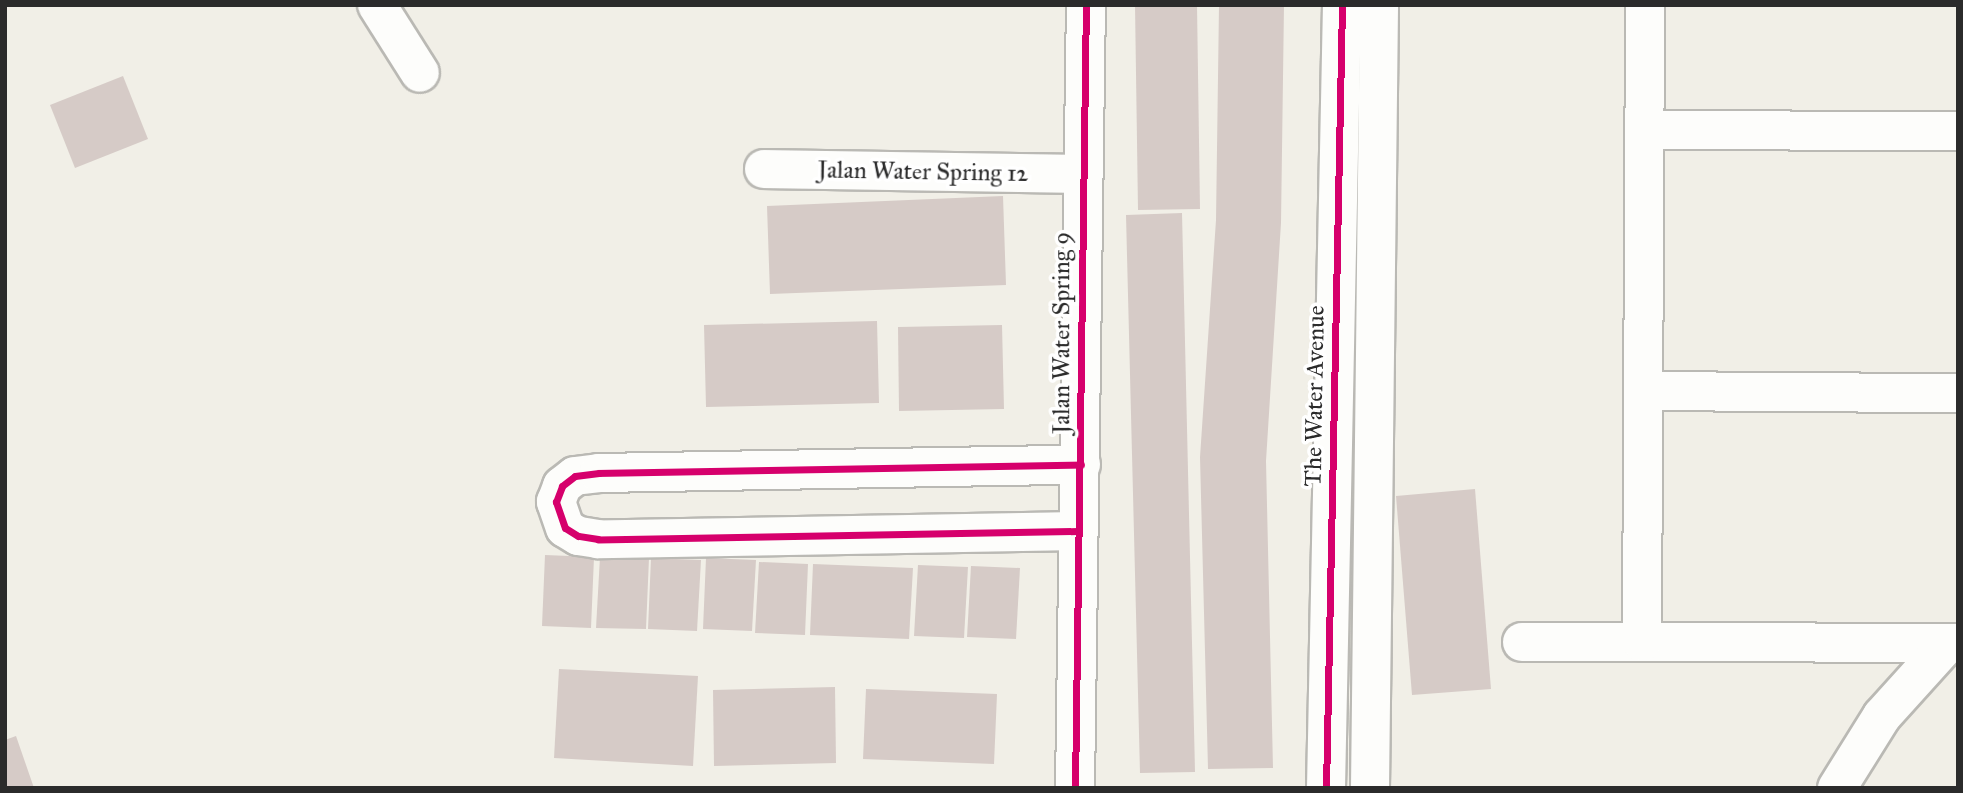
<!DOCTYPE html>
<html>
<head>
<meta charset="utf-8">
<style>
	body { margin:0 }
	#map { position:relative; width:1963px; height:793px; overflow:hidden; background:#f1efe7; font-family:"IM FELL Great Primer",serif }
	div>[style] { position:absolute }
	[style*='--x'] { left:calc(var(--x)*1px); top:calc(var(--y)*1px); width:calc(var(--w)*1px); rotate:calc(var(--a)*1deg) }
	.building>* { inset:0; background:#d6cbc7 }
	.roads { filter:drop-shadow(2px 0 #bab9b4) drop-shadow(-2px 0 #bab9b4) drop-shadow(0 2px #bab9b4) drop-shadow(0 -2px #bab9b4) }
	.street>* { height:38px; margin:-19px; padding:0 19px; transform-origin:19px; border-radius:19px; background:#fdfdfb }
	.cycleway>* { height:7px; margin:-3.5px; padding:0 3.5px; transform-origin:3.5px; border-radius:3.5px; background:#d6006c }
	span { translate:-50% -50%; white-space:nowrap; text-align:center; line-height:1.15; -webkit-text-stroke:7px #fff; paint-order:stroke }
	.street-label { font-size:24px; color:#2b2b2b }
	.frame { position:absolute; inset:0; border:7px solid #2b2b2b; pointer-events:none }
</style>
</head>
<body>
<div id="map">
	<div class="building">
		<div style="clip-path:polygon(1135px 5px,1197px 5px,1200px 209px,1138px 210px)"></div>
		<div style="clip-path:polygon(1219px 5px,1284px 5px,1281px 223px,1266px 461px,1273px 768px,1208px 769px,1200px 457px,1216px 220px)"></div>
		<div style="clip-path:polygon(123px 76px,148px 139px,75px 168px,50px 105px)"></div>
		<div style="clip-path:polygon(1003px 196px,1006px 285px,770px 294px,767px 206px)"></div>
		<div style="clip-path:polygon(1182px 213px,1195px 772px,1140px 773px,1126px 215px)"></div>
		<div style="clip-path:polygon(877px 321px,879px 403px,706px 407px,704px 325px)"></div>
		<div style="clip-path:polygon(1002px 325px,1004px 409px,899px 411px,898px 327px)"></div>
		<div style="clip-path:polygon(1475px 489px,1491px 689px,1412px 695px,1396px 496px)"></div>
		<div style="clip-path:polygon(545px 555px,594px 557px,591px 628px,542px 626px)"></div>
		<div style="clip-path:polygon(600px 557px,649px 558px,646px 629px,596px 628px)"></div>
		<div style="clip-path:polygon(651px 558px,701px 560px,697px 631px,648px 629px)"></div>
		<div style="clip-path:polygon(706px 558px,756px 560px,752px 631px,703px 629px)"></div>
		<div style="clip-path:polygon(759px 562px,808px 564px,805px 635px,755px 633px)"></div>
		<div style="clip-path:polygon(813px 564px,913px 568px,909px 639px,810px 635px)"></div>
		<div style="clip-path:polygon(918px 565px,968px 567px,964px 638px,914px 636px)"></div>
		<div style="clip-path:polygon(971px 566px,1020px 568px,1016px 639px,967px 637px)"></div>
		<div style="clip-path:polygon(559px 669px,698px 676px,693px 766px,554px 758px)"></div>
		<div style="clip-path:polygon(835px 687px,836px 763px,714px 766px,713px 690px)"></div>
		<div style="clip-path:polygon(866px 689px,997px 694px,994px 764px,863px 759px)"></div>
		<div style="clip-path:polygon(16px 736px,34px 788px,5px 788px,5px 740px)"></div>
	</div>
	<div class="roads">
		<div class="street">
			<div style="--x:377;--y:5;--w:80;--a:57.7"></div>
			<div style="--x:1644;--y:130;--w:314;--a:0.2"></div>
			<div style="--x:764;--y:169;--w:317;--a:0.9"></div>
			<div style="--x:1643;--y:391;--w:315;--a:0.4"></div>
			<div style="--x:1078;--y:531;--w:480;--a:179"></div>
			<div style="--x:598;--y:539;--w:20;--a:-171"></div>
			<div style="--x:578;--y:536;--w:15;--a:-148"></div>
			<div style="--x:565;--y:528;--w:28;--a:-109"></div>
			<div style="--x:556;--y:502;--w:17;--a:-69"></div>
			<div style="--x:562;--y:486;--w:16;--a:-38"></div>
			<div style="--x:575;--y:476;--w:24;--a:-7"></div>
			<div style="--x:599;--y:473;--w:482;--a:-1"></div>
			<div style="--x:1522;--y:642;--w:436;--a:0.1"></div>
			<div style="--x:1642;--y:642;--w:637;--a:-89.73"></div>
			<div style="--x:1075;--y:788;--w:783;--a:-89.2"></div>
			<div style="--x:1326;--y:788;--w:783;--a:-88.83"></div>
			<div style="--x:1370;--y:788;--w:783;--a:-89.34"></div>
			<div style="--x:1837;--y:788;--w:85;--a:-58"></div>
			<div style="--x:1882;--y:716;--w:98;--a:-47.9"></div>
		</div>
	</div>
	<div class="cycleway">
		<div style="--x:1078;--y:531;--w:480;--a:179"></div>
		<div style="--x:598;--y:539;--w:20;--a:-171"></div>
		<div style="--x:578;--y:536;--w:15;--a:-148"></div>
		<div style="--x:565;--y:528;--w:28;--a:-109"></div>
		<div style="--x:556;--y:502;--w:17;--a:-69"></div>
		<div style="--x:562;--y:486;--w:16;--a:-38"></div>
		<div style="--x:575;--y:476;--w:24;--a:-7"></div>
		<div style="--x:599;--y:473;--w:482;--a:-1"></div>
		<div style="--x:1075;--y:788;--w:783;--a:-89.2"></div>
		<div style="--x:1326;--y:788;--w:783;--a:-88.83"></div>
	</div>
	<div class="street-label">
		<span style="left:923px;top:172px;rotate:1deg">Jalan Water Spring 12</span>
		<span style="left:1062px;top:333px;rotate:-90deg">Jalan Water Spring 9</span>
		<span style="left:1315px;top:396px;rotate:-89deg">The Water Avenue</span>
	</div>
	<div class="frame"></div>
</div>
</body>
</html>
